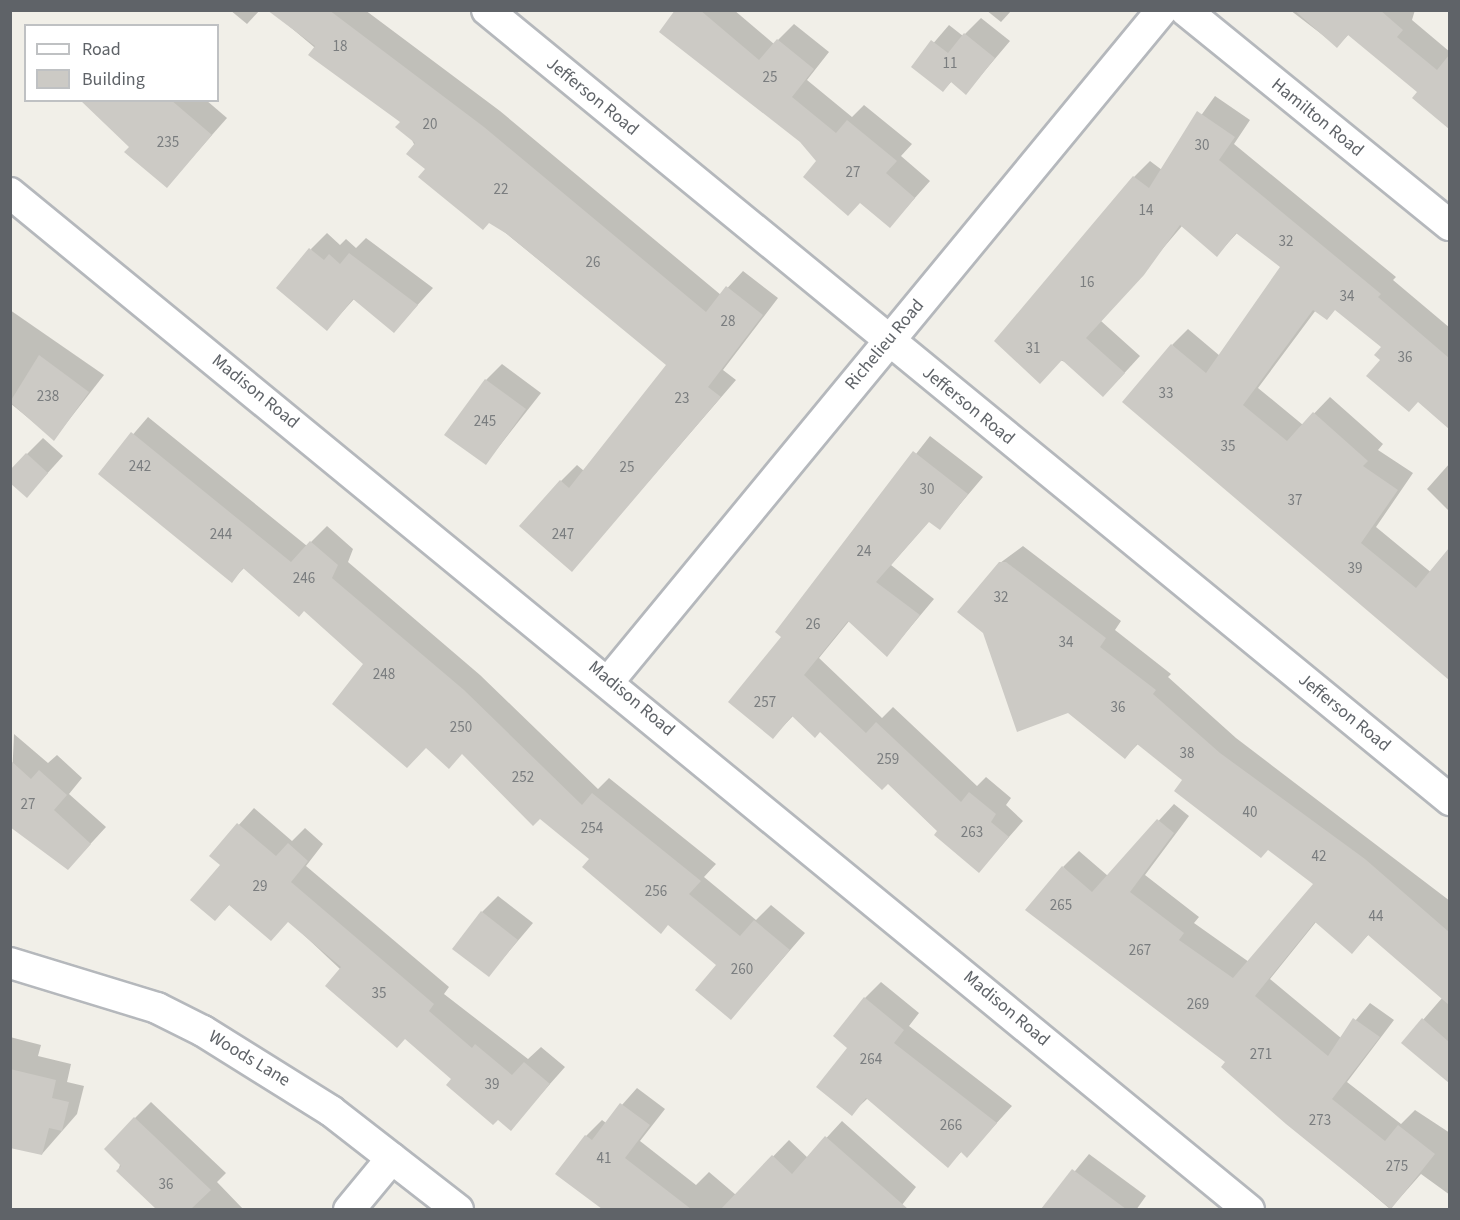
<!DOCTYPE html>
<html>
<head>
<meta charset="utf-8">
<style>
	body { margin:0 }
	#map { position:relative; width:1460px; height:1220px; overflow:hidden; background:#f1efe8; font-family:"Source Sans 3",sans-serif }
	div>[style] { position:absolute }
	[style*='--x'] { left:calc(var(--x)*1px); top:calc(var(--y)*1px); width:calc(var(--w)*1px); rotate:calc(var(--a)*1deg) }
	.shadow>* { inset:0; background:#0003 }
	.building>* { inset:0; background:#cccac5 }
	.roads { filter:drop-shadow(2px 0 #b5b8bc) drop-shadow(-2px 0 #b5b8bc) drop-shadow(0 2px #b5b8bc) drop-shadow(0 -2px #b5b8bc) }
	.minor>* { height:30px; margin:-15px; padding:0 15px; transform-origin:15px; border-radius:15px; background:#fff }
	span { translate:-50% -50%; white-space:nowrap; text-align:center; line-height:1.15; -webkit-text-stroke:5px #fff; paint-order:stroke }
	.number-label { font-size:15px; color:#7a7d7f }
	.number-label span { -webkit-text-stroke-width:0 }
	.street-label { font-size:18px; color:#5f6368 }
	.frame { position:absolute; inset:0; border:12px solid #5f6368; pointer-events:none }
	.legend { position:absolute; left:24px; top:24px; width:195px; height:78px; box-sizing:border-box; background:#fff; border:2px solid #bfc1c3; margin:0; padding:8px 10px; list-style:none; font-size:18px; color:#5f6368 }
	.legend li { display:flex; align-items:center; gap:12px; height:30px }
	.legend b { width:30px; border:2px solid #bfc1c3 }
</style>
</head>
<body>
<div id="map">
	<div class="shadow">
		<div style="clip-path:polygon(230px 10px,260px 10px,247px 24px)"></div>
		<div style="clip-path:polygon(270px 10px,365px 10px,500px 111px,721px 295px,743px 271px,778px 298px,723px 370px,736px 380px,572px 570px,561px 481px,577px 465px,584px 471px,668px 365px,427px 169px,402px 121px)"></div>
		<div style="clip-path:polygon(672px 10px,734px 10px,774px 44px,794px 24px,829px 52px,807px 80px,852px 117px,864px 105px,912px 144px,901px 156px,930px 181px,890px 226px)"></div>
		<div style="clip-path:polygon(986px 10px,1012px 10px,1001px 22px)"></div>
		<div style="clip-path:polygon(1290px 10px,1415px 10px,1412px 20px,1450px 52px,1450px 127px,1414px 98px,1420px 92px,1349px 34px,1337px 46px)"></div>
		<div style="clip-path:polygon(981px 18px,1010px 41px,966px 93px,952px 81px,943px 90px,913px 67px,949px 25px,963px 36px)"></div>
		<div style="clip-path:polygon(1215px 96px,1250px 120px,1234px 144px,1396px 277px,1393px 280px,1450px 328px,1450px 427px,1382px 360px,1383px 346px,1336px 309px,1316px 310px,1258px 388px,1303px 425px,1330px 397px,1383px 444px,1378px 450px,1413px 473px,1376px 527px,1450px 588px,1446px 675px,1172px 345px,1188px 329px,1220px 356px,1282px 267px,1238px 232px,1217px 255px,1182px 226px,1101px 321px,1140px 356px,1119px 379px,996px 340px,1134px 177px,1150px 161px,1162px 170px)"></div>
		<div style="clip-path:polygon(169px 100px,206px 100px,227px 118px,167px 186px)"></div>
		<div style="clip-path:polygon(327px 233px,340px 245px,346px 239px,356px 248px,366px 238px,433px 288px,394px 331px,355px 298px,327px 329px,311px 249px)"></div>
		<div style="clip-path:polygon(10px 310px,104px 375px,54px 439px,10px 403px)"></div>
		<div style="clip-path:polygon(502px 364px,541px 393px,486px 463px,486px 380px)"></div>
		<div style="clip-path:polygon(148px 417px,307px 546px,327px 526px,353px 549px,348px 562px,480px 675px,598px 789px,609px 778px,716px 864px,704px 877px,756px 920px,771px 905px,805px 933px,731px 1018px,718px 965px,463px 753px,304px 609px,244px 568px,231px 581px,100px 473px)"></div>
		<div style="clip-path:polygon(930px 436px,983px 477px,940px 528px,930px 520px,891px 565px,934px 599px,887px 655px,850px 620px,819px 658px,882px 718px,893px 707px,977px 786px,986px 777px,1011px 798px,1006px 805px,1023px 821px,979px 871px,888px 783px,821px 730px,793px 716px,773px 737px,784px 637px,777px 632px)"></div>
		<div style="clip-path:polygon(43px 438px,63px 456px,27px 496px,27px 454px)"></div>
		<div style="clip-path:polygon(1450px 463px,1450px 512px,1427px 489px)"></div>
		<div style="clip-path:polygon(1023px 546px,1121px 621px,1115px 630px,1171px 674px,1168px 677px,1236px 738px,1450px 901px,1450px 1069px,1442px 1076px,1403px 1043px,1442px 998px,1369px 934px,1352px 952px,1316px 922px,1270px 979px,1341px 1038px,1370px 1003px,1394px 1020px,1347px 1082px,1401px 1124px,1415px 1110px,1450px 1133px,1450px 1195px,1421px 1174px,1390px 1209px,1223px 1067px,1227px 1062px,1063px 867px,1079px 851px,1108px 876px,1174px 804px,1189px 816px,1145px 875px,1199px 917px,1194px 923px,1249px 962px,1315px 884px,1139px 743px,1125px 757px,1000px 563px)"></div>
		<div style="clip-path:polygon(14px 734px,48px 763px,57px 755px,82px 778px,69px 794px,106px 827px,83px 852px,10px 822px)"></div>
		<div style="clip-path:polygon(254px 808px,292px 841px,305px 828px,323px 844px,306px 866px,449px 987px,444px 994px,528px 1059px,541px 1047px,565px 1067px,510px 1129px,289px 921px,230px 904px,215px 919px,223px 865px,211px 856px)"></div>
		<div style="clip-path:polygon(498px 896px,533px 923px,489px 975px,482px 912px)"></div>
		<div style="clip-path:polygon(881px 982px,919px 1013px,909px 1026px,1012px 1106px,967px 1156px,962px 1151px,948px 1166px,868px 1098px,851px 1114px,849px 1047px,865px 998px)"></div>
		<div style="clip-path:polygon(10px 1037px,41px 1045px,38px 1056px,71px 1064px,67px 1082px,84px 1086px,77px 1114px,42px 1154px,10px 1136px)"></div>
		<div style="clip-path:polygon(637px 1088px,665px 1109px,640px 1141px,696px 1185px,709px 1172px,736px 1195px,789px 1140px,808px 1158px,842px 1121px,916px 1187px,898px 1210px,843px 1210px,810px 1182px,785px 1210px,621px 1210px,557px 1174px,586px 1136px,602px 1120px,606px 1123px)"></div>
		<div style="clip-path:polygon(151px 1102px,226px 1173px,217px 1182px,244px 1210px,158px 1210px,118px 1171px,135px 1118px)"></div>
		<div style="clip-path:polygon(1089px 1154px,1146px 1196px,1136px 1210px,1043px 1210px)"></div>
	</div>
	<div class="building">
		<div style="clip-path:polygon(267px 10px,329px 10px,484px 127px,706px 312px,726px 286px,763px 315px,708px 387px,721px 397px,572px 572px,519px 526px,560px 480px,569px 488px,666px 365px,507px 234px,489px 223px,483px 230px,418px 177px,425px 169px,406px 154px,415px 143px,395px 127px,400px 122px,308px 55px,315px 46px)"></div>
		<div style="clip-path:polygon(675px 10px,700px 10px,759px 60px,777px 39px,814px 69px,792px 97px,836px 133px,847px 120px,897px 161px,886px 173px,915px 198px,890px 228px,860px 203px,848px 216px,803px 177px,816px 161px,800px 142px,659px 32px)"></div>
		<div style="clip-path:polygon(1294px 10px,1380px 10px,1403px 30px,1397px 37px,1437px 70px,1449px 55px,1449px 129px,1412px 98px,1417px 92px,1348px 35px,1337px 48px)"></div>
		<div style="clip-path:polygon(964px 33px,995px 58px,966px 95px,951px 82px,943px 92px,911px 67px,931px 40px,948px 53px)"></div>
		<div style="clip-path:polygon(80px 100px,171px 100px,212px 135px,167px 188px,124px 152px,129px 147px)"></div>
		<div style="clip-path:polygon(1197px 111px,1235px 137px,1219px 160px,1381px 294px,1378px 297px,1449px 358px,1449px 429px,1418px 402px,1409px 412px,1366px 376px,1380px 360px,1374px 355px,1381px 347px,1335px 310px,1327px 320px,1313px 310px,1243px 405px,1287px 441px,1313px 412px,1368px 461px,1363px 466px,1398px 490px,1361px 543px,1416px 588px,1449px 548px,1449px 680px,1122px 402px,1171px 344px,1206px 373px,1280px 267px,1236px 233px,1217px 257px,1180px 225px,1144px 275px,1086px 338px,1125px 373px,1103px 397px,1062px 360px,1040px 384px,994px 341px,1133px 176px,1149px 188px)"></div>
		<div style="clip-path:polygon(309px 248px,324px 260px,329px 254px,340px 264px,349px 253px,418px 305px,394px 333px,353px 299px,327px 331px,276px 288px)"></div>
		<div style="clip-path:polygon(39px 355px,89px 392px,54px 441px,10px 402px)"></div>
		<div style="clip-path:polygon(485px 379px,526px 409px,486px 465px,444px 435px)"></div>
		<div style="clip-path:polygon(131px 432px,291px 562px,310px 541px,338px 565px,332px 578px,464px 690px,582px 805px,592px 793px,701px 881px,689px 894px,740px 936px,754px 920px,790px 950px,731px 1020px,695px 990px,716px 965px,668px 925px,661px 934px,582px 867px,589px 859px,540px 819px,533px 826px,462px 754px,449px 769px,426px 748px,407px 768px,332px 704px,363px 664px,304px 611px,299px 617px,243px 568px,232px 583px,98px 474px)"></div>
		<div style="clip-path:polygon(913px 451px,968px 494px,940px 530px,929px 522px,876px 582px,920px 615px,887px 657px,848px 621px,804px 675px,866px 733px,876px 722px,961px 802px,969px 792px,996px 814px,991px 822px,1009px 837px,979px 873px,934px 835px,937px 831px,888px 784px,882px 790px,820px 732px,815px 738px,792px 716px,773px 739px,728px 702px,781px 637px,775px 632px)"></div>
		<div style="clip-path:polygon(26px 453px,48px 473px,27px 498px,10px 483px,10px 470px)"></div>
		<div style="clip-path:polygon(999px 562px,1006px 562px,1106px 638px,1100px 647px,1156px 690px,1153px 694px,1220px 753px,1365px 859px,1449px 932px,1449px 1005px,1368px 935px,1352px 954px,1315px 922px,1255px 996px,1328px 1056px,1353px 1018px,1380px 1037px,1332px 1099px,1385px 1141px,1398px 1125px,1435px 1154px,1391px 1209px,1286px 1124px,1221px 1067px,1225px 1062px,1025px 910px,1062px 866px,1092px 892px,1157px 819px,1174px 833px,1130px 892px,1184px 933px,1179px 940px,1233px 978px,1313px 884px,1268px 850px,1261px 858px,1174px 791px,1182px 780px,1137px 744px,1125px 759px,1068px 713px,1017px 732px,983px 633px,957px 612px)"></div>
		<div style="clip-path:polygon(10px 760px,31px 779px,39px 770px,67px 795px,54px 810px,91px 844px,68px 870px,10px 827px)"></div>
		<div style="clip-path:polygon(237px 823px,276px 856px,288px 843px,308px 861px,291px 882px,434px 1004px,429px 1011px,472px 1048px,475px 1044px,512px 1075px,524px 1062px,550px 1084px,511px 1131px,498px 1120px,493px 1125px,446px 1085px,451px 1079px,405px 1039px,397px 1048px,325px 986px,341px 967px,288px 922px,271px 941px,229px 905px,215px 921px,190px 900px,220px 865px,209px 856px)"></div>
		<div style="clip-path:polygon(481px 911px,518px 940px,489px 977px,452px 949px)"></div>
		<div style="clip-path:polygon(864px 997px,904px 1030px,894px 1043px,997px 1123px,967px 1158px,961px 1152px,948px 1168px,866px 1098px,852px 1116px,816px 1087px,847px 1048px,833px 1036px)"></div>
		<div style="clip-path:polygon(1422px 1018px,1449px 1042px,1449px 1083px,1401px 1043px)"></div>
		<div style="clip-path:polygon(10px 1069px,56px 1080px,52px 1098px,69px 1102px,62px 1131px,49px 1128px,42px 1155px,10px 1148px)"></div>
		<div style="clip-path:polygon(620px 1103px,650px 1125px,625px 1158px,691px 1209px,602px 1209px,555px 1174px,585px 1135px,592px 1140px)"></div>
		<div style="clip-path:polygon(134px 1117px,211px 1190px,191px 1209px,156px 1209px,116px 1171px,121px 1166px,104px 1149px)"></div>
		<div style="clip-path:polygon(825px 1136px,908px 1209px,721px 1209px,772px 1155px,792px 1174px)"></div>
		<div style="clip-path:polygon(1072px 1169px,1126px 1209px,1041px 1209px)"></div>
	</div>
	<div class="roads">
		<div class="minor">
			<div style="--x:487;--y:10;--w:1246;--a:39.36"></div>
			<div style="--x:1185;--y:10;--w:341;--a:39.1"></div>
			<div style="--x:10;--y:193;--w:1603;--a:39.38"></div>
			<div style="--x:609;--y:681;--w:870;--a:-50.51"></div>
			<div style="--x:10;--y:963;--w:154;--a:17"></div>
			<div style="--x:157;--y:1008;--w:51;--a:26.6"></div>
			<div style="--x:203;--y:1031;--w:151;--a:32"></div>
			<div style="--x:331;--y:1111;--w:161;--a:37.9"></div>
			<div style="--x:349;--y:1210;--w:67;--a:-50.4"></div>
		</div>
	</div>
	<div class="number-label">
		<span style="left:340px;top:47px">18</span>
		<span style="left:950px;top:64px">11</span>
		<span style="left:770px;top:78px">25</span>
		<span style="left:430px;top:125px">20</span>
		<span style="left:168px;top:143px">235</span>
		<span style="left:1202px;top:146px">30</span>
		<span style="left:853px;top:173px">27</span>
		<span style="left:501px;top:190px">22</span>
		<span style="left:1146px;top:211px">14</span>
		<span style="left:1286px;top:242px">32</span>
		<span style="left:593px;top:263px">26</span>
		<span style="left:1087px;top:283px">16</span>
		<span style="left:1347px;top:297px">34</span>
		<span style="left:728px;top:322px">28</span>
		<span style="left:1033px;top:349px">31</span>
		<span style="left:1405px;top:358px">36</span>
		<span style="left:1166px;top:394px">33</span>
		<span style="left:48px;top:397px">238</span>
		<span style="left:682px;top:399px">23</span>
		<span style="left:485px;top:422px">245</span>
		<span style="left:1228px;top:447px">35</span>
		<span style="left:140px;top:467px">242</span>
		<span style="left:627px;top:468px">25</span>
		<span style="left:927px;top:490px">30</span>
		<span style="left:1295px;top:501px">37</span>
		<span style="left:221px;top:535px">244</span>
		<span style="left:563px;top:535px">247</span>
		<span style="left:864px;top:552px">24</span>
		<span style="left:1355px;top:569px">39</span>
		<span style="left:304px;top:579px">246</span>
		<span style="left:1001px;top:598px">32</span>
		<span style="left:813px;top:625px">26</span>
		<span style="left:1066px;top:643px">34</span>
		<span style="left:384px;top:675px">248</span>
		<span style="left:765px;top:703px">257</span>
		<span style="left:1118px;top:708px">36</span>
		<span style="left:461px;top:728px">250</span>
		<span style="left:1187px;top:754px">38</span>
		<span style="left:888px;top:760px">259</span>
		<span style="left:523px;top:778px">252</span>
		<span style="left:28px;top:805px">27</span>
		<span style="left:1250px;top:813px">40</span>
		<span style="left:592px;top:829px">254</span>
		<span style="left:972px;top:833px">263</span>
		<span style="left:1319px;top:857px">42</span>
		<span style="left:260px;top:887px">29</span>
		<span style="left:656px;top:892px">256</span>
		<span style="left:1061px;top:906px">265</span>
		<span style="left:1376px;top:917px">44</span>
		<span style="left:1140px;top:951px">267</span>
		<span style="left:742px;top:970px">260</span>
		<span style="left:379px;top:994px">35</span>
		<span style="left:1198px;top:1005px">269</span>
		<span style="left:1261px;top:1055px">271</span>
		<span style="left:871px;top:1060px">264</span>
		<span style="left:492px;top:1085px">39</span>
		<span style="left:1320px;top:1121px">273</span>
		<span style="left:951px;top:1126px">266</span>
		<span style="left:604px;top:1159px">41</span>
		<span style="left:1397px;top:1167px">275</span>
		<span style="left:166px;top:1185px">36</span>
	</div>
	<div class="street-label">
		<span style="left:592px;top:97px;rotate:39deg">Jefferson Road</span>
		<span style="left:1317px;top:118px;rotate:39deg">Hamilton Road</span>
		<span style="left:885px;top:345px;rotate:-50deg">Richelieu Road</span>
		<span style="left:255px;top:392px;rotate:39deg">Madison Road</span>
		<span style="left:968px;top:406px;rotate:39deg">Jefferson Road</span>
		<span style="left:631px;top:699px;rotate:40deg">Madison Road</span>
		<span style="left:1344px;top:713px;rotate:39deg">Jefferson Road</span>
		<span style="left:1006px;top:1009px;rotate:40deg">Madison Road</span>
		<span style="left:249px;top:1059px;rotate:31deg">Woods Lane</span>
	</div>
	<div class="frame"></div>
	<ul class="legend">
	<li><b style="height:8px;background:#fff"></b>Road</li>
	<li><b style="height:16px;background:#cccac5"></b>Building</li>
	</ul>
</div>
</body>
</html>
